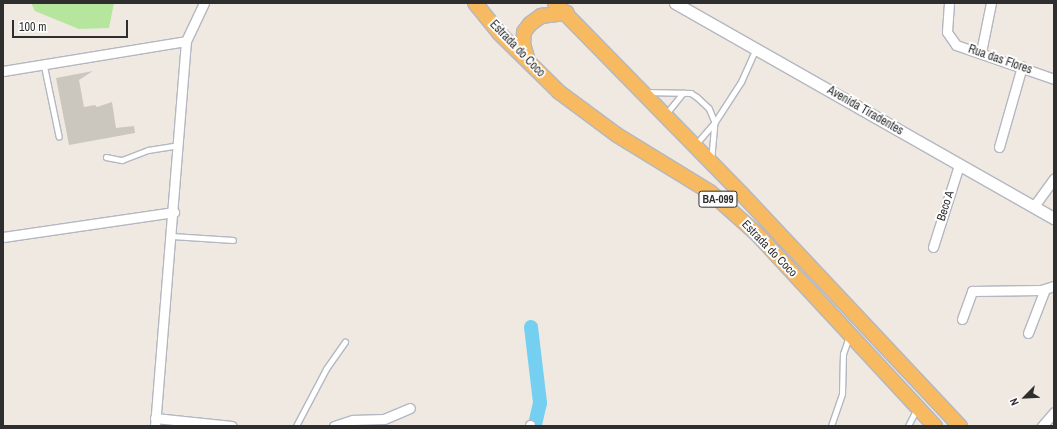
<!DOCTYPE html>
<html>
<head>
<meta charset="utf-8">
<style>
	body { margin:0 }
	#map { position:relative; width:1057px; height:429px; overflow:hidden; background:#efe9e1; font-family:"Archivo Narrow",sans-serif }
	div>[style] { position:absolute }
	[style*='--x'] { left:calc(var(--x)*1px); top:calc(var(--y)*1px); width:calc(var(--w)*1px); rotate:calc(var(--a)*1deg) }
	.green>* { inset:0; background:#b6e59e }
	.river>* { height:14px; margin:-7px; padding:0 7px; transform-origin:7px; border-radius:7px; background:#75cff0 }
	.building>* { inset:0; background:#cbc7bf }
	.roads { filter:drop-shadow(1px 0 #b4b7c1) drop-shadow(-1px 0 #b4b7c1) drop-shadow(0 1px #b4b7c1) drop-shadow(0 -1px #b4b7c1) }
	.service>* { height:4.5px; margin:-2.25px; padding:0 2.25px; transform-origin:2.25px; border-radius:2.25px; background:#fff }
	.minor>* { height:9px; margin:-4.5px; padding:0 4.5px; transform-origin:4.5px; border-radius:4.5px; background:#fff }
	.tertiary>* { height:11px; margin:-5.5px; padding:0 5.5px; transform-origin:5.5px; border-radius:5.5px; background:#fff }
	.trunk>* { height:14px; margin:-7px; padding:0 7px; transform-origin:7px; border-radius:7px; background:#f8ba60 }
	span { translate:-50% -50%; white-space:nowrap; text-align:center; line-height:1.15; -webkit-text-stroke:4px #fff; paint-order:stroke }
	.shield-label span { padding:1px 3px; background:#fff; border:1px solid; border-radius:3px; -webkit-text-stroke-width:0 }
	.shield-label { font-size:11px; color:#2e2e2e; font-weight:700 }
	.street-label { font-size:12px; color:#2e2e2e }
	.frame { position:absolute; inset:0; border:4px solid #2e2e2e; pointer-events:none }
	.north { position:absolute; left:1005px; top:377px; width:40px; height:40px; -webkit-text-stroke:3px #fff; paint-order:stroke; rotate:246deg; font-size:11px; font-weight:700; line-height:16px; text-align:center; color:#2e2e2e }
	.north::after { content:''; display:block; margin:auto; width:14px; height:18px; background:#2e2e2e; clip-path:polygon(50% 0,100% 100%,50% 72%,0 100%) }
	.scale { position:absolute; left:12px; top:20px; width:116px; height:18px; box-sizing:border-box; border:2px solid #2e2e2e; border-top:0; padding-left:5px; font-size:12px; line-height:14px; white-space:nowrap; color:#2e2e2e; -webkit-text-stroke:3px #fff; paint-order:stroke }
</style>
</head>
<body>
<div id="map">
	<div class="green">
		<div style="clip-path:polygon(31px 3px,114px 3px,109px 28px,79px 29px,35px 11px)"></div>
	</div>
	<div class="river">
		<div style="--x:531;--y:327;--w:77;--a:83.2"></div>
		<div style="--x:540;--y:403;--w:22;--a:103"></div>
	</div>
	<div class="building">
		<div style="clip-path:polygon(93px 71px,79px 80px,84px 107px,95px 105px,97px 107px,112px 102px,116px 128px,134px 126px,135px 133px,69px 145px,56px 78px)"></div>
	</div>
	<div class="roads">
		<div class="service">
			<div style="--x:44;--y:64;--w:74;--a:78.2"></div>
			<div style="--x:646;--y:92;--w:45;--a:1.3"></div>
			<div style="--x:691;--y:93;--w:7;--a:34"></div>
			<div style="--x:697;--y:97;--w:16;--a:43"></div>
			<div style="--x:709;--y:108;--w:15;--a:67"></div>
			<div style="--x:715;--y:122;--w:37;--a:95"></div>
			<div style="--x:666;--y:114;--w:27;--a:-51"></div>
			<div style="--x:696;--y:144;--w:29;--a:-49"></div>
			<div style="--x:715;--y:122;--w:48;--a:-57"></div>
			<div style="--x:741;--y:82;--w:35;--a:-66"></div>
			<div style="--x:106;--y:157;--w:16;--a:11"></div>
			<div style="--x:122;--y:160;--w:28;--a:-21"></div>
			<div style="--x:148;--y:150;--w:30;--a:-9"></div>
			<div style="--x:172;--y:236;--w:61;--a:3.8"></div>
			<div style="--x:296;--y:426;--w:64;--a:-62.2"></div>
			<div style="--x:326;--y:369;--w:33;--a:-55"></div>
			<div style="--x:831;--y:426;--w:34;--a:-71"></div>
			<div style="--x:842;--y:394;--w:40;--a:-88.6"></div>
			<div style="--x:843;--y:354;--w:18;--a:-71"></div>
			<div style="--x:908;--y:426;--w:18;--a:-63"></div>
		</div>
		<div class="minor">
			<div style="--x:949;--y:3;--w:29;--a:94"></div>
			<div style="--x:947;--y:32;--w:16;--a:55"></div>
			<div style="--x:956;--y:45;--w:104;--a:19.1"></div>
			<div style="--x:981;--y:52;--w:50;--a:-78.5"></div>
			<div style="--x:3;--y:71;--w:185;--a:-9.3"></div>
			<div style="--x:999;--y:147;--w:84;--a:-74.1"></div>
			<div style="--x:1034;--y:206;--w:34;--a:-54"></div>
			<div style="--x:3;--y:237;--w:173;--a:-8.3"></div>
			<div style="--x:933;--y:247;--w:86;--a:-72.4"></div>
			<div style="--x:962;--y:319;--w:30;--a:-70"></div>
			<div style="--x:972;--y:291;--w:69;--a:-0.8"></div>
			<div style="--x:1041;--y:290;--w:14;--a:-17"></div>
			<div style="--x:1028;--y:333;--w:47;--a:-68.9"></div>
			<div style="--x:155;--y:418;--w:77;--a:5.9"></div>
			<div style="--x:155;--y:426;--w:386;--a:-85.4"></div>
			<div style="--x:186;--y:41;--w:42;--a:-64.7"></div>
			<div style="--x:334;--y:426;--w:20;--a:-18"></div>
			<div style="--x:353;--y:420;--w:31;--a:-2"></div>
			<div style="--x:384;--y:419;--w:28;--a:-23"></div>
			<div style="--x:530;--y:426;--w:1;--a:-90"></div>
			<div style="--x:1042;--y:426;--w:18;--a:-49"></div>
		</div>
		<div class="tertiary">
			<div style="--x:675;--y:3;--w:436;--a:29.6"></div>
		</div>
		<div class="trunk">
			<div style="--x:475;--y:3;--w:38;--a:51"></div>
			<div style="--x:499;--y:33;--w:84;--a:44.5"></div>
			<div style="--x:559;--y:92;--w:72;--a:36.6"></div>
			<div style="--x:617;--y:135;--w:109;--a:31.5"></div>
			<div style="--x:710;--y:192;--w:63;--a:41.8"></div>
			<div style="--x:757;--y:234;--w:262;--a:47.2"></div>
			<div style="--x:555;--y:3;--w:266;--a:45.6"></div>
			<div style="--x:741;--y:193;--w:320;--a:46.8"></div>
			<div style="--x:528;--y:61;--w:18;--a:-106"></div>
			<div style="--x:523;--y:44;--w:12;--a:-85"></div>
			<div style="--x:524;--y:32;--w:10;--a:-53"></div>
			<div style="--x:530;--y:24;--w:14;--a:-36"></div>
			<div style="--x:541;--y:16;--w:26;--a:-7"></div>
		</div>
	</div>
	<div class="shield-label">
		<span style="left:718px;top:199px">BA-099</span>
	</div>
	<div class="street-label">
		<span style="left:517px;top:49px;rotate:46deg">Estrada do Coco</span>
		<span style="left:1000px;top:60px;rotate:19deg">Rua das Flores</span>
		<span style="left:865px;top:111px;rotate:30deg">Avenida Tiradentes</span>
		<span style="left:946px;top:206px;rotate:-72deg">Beco A</span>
		<span style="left:769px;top:249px;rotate:46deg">Estrada do Coco</span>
	</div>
	<div class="frame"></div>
	<div class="north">N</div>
	<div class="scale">100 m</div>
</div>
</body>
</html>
